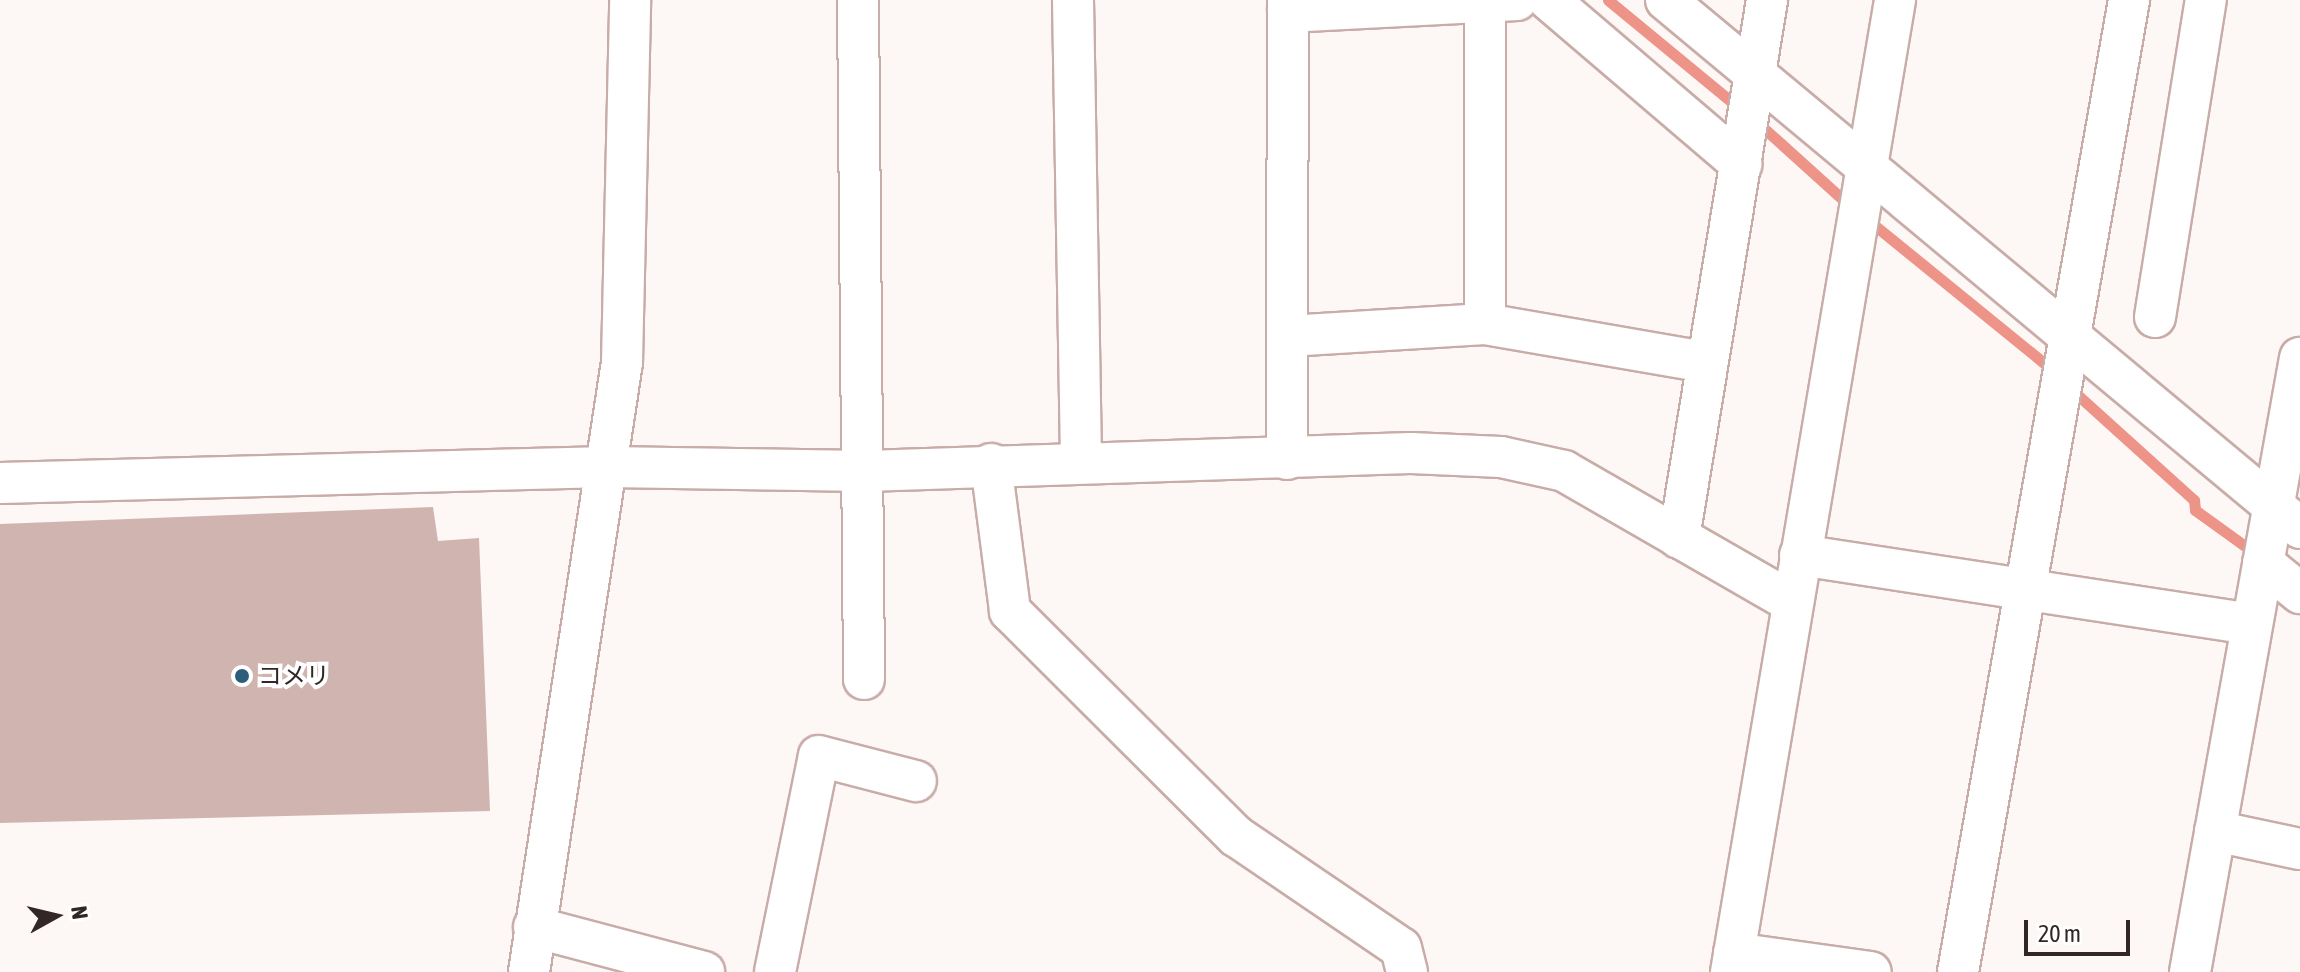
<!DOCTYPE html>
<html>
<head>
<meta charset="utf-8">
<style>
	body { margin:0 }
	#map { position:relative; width:2300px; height:972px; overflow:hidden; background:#fdf7f6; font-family:"Asap Condensed","Noto Sans JP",sans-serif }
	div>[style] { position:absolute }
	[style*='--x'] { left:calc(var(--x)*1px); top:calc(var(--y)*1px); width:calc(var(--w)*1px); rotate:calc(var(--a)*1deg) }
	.stream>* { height:11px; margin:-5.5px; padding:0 5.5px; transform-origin:5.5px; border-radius:5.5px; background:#ed9388 }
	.building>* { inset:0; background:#d0b4b0 }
	.roads { filter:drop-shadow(2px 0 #c8aca8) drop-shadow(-2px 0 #c8aca8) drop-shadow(0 2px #c8aca8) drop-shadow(0 -2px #c8aca8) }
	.minor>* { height:40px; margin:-20px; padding:0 20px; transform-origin:20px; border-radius:20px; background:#fff }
	.dots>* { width:22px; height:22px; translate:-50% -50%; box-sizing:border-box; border:4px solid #fff; border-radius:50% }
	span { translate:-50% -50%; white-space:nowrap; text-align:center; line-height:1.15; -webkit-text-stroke:8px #fff; paint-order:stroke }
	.poi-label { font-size:24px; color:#322726 }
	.left { translate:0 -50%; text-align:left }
	.north { position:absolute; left:16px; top:876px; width:80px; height:80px; -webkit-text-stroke:6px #fff; paint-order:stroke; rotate:82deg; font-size:22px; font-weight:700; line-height:32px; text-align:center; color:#322726 }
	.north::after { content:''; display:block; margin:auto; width:28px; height:36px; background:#322726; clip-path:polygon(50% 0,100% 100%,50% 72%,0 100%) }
	.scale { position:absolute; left:2024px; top:920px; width:106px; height:36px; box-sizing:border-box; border:4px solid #322726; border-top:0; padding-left:10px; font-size:24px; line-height:28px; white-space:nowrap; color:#322726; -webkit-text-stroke:6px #fff; paint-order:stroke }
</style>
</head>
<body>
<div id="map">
	<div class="stream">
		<div style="--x:1608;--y:0;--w:171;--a:39.5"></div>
		<div style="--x:1757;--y:122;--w:127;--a:42.1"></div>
		<div style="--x:1868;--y:220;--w:242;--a:39.1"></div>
		<div style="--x:2071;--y:389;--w:166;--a:42.1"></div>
		<div style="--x:2194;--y:500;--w:10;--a:84"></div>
		<div style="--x:2195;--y:510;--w:75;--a:35.8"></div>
	</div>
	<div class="building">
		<div style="clip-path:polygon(433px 507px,438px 541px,479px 538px,490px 811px,0 823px,0 524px)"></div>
	</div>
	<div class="roads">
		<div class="minor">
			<div style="--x:858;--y:0;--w:679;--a:89.49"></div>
			<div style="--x:1073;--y:0;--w:463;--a:89"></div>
			<div style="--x:1549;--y:0;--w:253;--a:40.5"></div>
			<div style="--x:1666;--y:0;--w:825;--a:39.79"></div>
			<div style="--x:1288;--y:12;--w:229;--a:-3"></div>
			<div style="--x:2155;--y:317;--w:321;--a:-80.9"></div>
			<div style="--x:1485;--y:324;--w:322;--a:-90"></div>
			<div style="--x:1288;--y:336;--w:197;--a:-3.5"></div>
			<div style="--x:1485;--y:324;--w:212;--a:9.8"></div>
			<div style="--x:1287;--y:459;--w:459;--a:-89.9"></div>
			<div style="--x:991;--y:464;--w:148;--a:82.6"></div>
			<div style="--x:1010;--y:611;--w:319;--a:44.9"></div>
			<div style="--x:1236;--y:836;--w:199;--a:34.2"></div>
			<div style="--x:1401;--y:948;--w:25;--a:76"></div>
			<div style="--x:0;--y:483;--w:608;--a:-1.51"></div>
			<div style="--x:608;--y:467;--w:258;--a:0.9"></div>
			<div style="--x:866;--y:471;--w:545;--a:-1.89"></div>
			<div style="--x:1411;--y:453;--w:90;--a:2.5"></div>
			<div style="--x:1501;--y:457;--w:65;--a:12.5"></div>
			<div style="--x:1564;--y:471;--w:263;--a:29.9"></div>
			<div style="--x:1679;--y:538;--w:545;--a:-80.71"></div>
			<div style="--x:1800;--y:555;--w:457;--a:8.7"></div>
			<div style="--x:2263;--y:563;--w:48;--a:39"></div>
			<div style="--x:2215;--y:831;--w:87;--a:12"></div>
			<div style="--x:534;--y:927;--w:176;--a:14.8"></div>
			<div style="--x:1734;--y:953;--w:138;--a:7.9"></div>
			<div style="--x:529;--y:972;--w:617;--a:-81.33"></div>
			<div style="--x:622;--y:362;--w:362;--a:-88.7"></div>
			<div style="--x:775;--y:972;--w:220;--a:-78.5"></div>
			<div style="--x:819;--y:756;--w:100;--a:14.5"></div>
			<div style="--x:1731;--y:972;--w:986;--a:-80.42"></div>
			<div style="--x:1958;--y:972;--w:987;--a:-80.02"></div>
			<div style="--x:2190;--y:972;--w:624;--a:-79.84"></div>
		</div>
	</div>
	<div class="dots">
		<div style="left:242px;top:676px;background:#2c5d7b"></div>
	</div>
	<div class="poi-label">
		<span class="left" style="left:258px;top:676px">コメリ</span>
	</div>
	<div class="north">N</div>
	<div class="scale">20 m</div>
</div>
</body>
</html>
